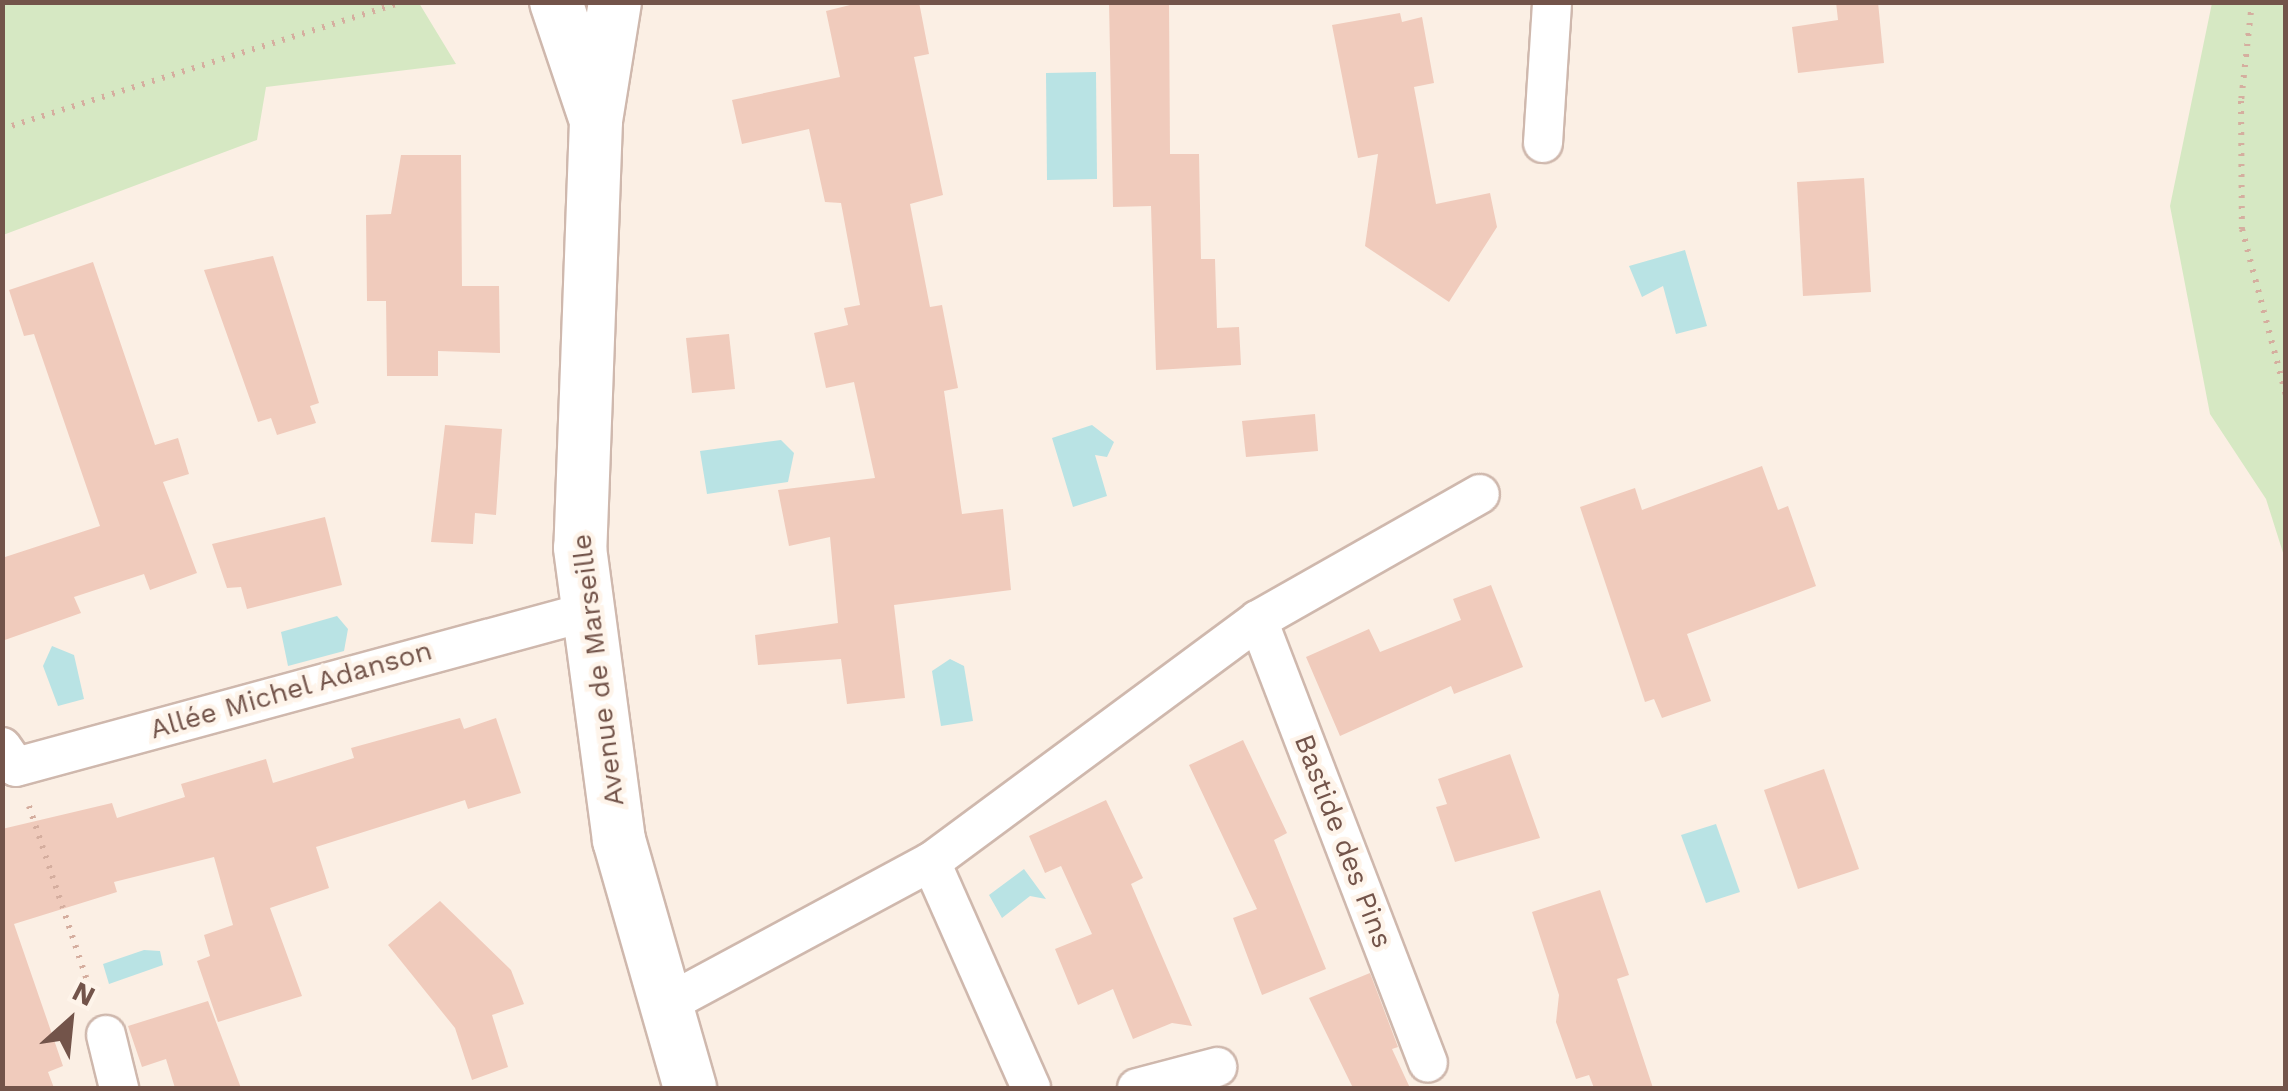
<!DOCTYPE html>
<html>
<head>
<meta charset="utf-8">
<style>
	body { margin:0 }
	#map { position:relative; width:2288px; height:1091px; overflow:hidden; background:#fbefe4; font-family:"Work Sans",sans-serif }
	div>[style] { position:absolute }
	[style*='--x'] { left:calc(var(--x)*1px); top:calc(var(--y)*1px); width:calc(var(--w)*1px); rotate:calc(var(--a)*1deg) }
	.green>* { inset:0; background:#d6e8c3 }
	.water>* { inset:0; background:#b9e3e4 }
	.building>* { inset:0; background:#f0cbbc }
	.path>* { height:6px; margin-top:-3px; transform-origin:0; background:repeating-linear-gradient(90deg,#d5ae9f 0 2.5px,transparent 0 10.5px) }
	.roads { filter:drop-shadow(2px 0 #cfb8ad) drop-shadow(-2px 0 #cfb8ad) drop-shadow(0 2px #cfb8ad) drop-shadow(0 -2px #cfb8ad) }
	.street>* { height:38px; margin:-19px; padding:0 19px; transform-origin:19px; border-radius:19px; background:#fff }
	.secondary>* { height:52px; margin:-26px; padding:0 26px; transform-origin:26px; border-radius:26px; background:#fff }
	span { translate:-50% -50%; white-space:nowrap; text-align:center; line-height:1.15; -webkit-text-stroke:9px #fef4ea; paint-order:stroke }
	.street-label { font-size:28px; color:#73544a }
	.frame { position:absolute; inset:0; border:5px solid #73544a; pointer-events:none }
	.north { position:absolute; left:20px; top:971px; width:100px; height:100px; -webkit-text-stroke:8px #fef4ea; paint-order:stroke; rotate:27deg; font-size:28px; font-weight:700; line-height:40px; text-align:center; color:#73544a }
	.north::after { content:''; display:block; margin:auto; width:35px; height:45px; background:#73544a; clip-path:polygon(50% 0,100% 100%,50% 72%,0 100%) }
</style>
</head>
<body>
<div id="map">
	<div class="green">
		<div style="clip-path:polygon(3px 2px,419px 3px,456px 64px,266px 87px,257px 140px,3px 235px)"></div>
		<div style="clip-path:polygon(2212px 3px,2285px 3px,2285px 559px,2266px 499px,2210px 414px,2170px 206px)"></div>
	</div>
	<div class="water">
		<div style="clip-path:polygon(1096px 72px,1097px 179px,1047px 180px,1046px 73px)"></div>
		<div style="clip-path:polygon(1685px 250px,1707px 326px,1676px 334px,1663px 286px,1642px 297px,1629px 266px)"></div>
		<div style="clip-path:polygon(1092px 425px,1114px 442px,1107px 457px,1095px 455px,1107px 496px,1073px 507px,1052px 438px)"></div>
		<div style="clip-path:polygon(781px 440px,794px 453px,788px 482px,707px 494px,700px 451px)"></div>
		<div style="clip-path:polygon(337px 616px,348px 629px,344px 651px,288px 666px,281px 632px)"></div>
		<div style="clip-path:polygon(52px 646px,74px 655px,84px 699px,58px 706px,43px 666px)"></div>
		<div style="clip-path:polygon(950px 659px,964px 666px,973px 721px,941px 726px,932px 671px)"></div>
		<div style="clip-path:polygon(1716px 824px,1740px 892px,1706px 903px,1681px 835px)"></div>
		<div style="clip-path:polygon(1024px 869px,1046px 899px,1030px 896px,1002px 918px,989px 895px)"></div>
		<div style="clip-path:polygon(144px 950px,160px 951px,163px 965px,109px 984px,103px 964px)"></div>
	</div>
	<div class="building">
		<div style="clip-path:polygon(862px 2px,919px 2px,929px 54px,914px 57px,943px 195px,910px 204px,930px 307px,942px 305px,958px 388px,944px 391px,962px 514px,1003px 509px,1011px 590px,894px 605px,905px 698px,847px 704px,841px 659px,758px 665px,755px 635px,838px 623px,830px 537px,789px 546px,778px 490px,875px 478px,854px 382px,826px 388px,814px 333px,848px 325px,844px 308px,860px 305px,841px 203px,825px 202px,809px 129px,742px 144px,732px 100px,840px 77px,826px 11px)"></div>
		<div style="clip-path:polygon(1109px 2px,1169px 2px,1170px 154px,1199px 154px,1201px 259px,1215px 259px,1217px 328px,1239px 327px,1241px 365px,1156px 370px,1151px 206px,1113px 207px)"></div>
		<div style="clip-path:polygon(1836px 2px,1878px 2px,1884px 63px,1798px 73px,1792px 27px,1838px 20px)"></div>
		<div style="clip-path:polygon(1400px 13px,1402px 22px,1422px 17px,1434px 83px,1414px 87px,1436px 204px,1490px 193px,1497px 227px,1449px 302px,1365px 246px,1378px 154px,1358px 158px,1332px 25px)"></div>
		<div style="clip-path:polygon(401px 155px,461px 155px,462px 286px,499px 286px,500px 353px,438px 351px,438px 376px,387px 376px,386px 301px,367px 301px,366px 215px,391px 214px)"></div>
		<div style="clip-path:polygon(1864px 178px,1871px 292px,1803px 296px,1797px 182px)"></div>
		<div style="clip-path:polygon(273px 256px,319px 403px,310px 406px,316px 423px,277px 435px,271px 418px,258px 422px,204px 270px)"></div>
		<div style="clip-path:polygon(93px 262px,155px 445px,178px 438px,189px 474px,163px 482px,197px 573px,150px 590px,144px 574px,74px 597px,81px 613px,2px 641px,2px 558px,100px 526px,34px 334px,24px 336px,9px 290px)"></div>
		<div style="clip-path:polygon(729px 334px,735px 389px,692px 393px,686px 338px)"></div>
		<div style="clip-path:polygon(1315px 414px,1318px 451px,1246px 457px,1242px 421px)"></div>
		<div style="clip-path:polygon(445px 425px,502px 429px,496px 515px,475px 513px,473px 544px,431px 542px)"></div>
		<div style="clip-path:polygon(1762px 466px,1778px 510px,1788px 506px,1816px 586px,1687px 634px,1711px 701px,1662px 718px,1654px 699px,1645px 702px,1580px 507px,1635px 488px,1642px 510px)"></div>
		<div style="clip-path:polygon(325px 517px,342px 585px,247px 609px,241px 587px,227px 588px,212px 544px)"></div>
		<div style="clip-path:polygon(1491px 585px,1523px 667px,1454px 694px,1451px 686px,1340px 736px,1306px 657px,1369px 629px,1380px 652px,1461px 620px,1453px 599px)"></div>
		<div style="clip-path:polygon(460px 718px,464px 729px,496px 718px,521px 793px,468px 809px,465px 800px,316px 847px,329px 888px,270px 908px,302px 996px,218px 1022px,197px 961px,210px 956px,204px 935px,233px 925px,214px 857px,114px 882px,117px 892px,14px 924px,63px 1066px,48px 1072px,54px 1088px,2px 1088px,2px 829px,112px 803px,117px 818px,185px 797px,181px 784px,266px 759px,273px 783px,354px 758px,351px 748px)"></div>
		<div style="clip-path:polygon(1243px 740px,1287px 833px,1274px 840px,1326px 969px,1262px 995px,1233px 918px,1257px 909px,1189px 765px)"></div>
		<div style="clip-path:polygon(1510px 754px,1540px 838px,1455px 862px,1436px 807px,1447px 804px,1438px 779px)"></div>
		<div style="clip-path:polygon(1824px 769px,1859px 869px,1798px 889px,1764px 790px)"></div>
		<div style="clip-path:polygon(1106px 800px,1143px 878px,1131px 884px,1192px 1026px,1172px 1023px,1133px 1039px,1113px 989px,1078px 1005px,1055px 949px,1092px 934px,1061px 866px,1045px 873px,1029px 836px)"></div>
		<div style="clip-path:polygon(1600px 890px,1629px 975px,1617px 979px,1653px 1088px,1594px 1088px,1589px 1075px,1576px 1079px,1556px 1022px,1559px 995px,1532px 912px)"></div>
		<div style="clip-path:polygon(440px 901px,511px 970px,524px 1004px,492px 1015px,508px 1067px,472px 1080px,455px 1028px,388px 945px)"></div>
		<div style="clip-path:polygon(1370px 973px,1398px 1047px,1392px 1049px,1410px 1088px,1353px 1088px,1309px 998px)"></div>
		<div style="clip-path:polygon(208px 1001px,241px 1088px,175px 1088px,166px 1059px,142px 1067px,128px 1026px)"></div>
	</div>
	<div class="path">
		<div style="--x:2252;--y:2;--w:100;--a:96.3"></div>
		<div style="--x:2241;--y:101;--w:128;--a:89.6"></div>
		<div style="--x:2242;--y:229;--w:173;--a:75.2"></div>
		<div style="--x:2;--y:129;--w:421;--a:-17.6"></div>
		<div style="--x:29;--y:806;--w:202;--a:71.6"></div>
	</div>
	<div class="roads">
		<div class="street">
			<div style="--x:1543;--y:143;--w:141;--a:-86.3"></div>
			<div style="--x:1258;--y:620;--w:474;--a:69"></div>
			<div style="--x:2;--y:747;--w:24;--a:55"></div>
			<div style="--x:16;--y:767;--w:595;--a:-15.2"></div>
			<div style="--x:931;--y:862;--w:247;--a:66.1"></div>
			<div style="--x:665;--y:1005;--w:302;--a:-28.3"></div>
			<div style="--x:931;--y:862;--w:407;--a:-36.5"></div>
			<div style="--x:1258;--y:620;--w:255;--a:-29.6"></div>
			<div style="--x:106;--y:1035;--w:55;--a:76.2"></div>
			<div style="--x:1137;--y:1088;--w:83;--a:-14.7"></div>
		</div>
		<div class="secondary">
			<div style="--x:556;--y:2;--w:119;--a:71.4"></div>
			<div style="--x:615;--y:2;--w:121;--a:99.1"></div>
			<div style="--x:596;--y:121;--w:427;--a:92.1"></div>
			<div style="--x:580;--y:548;--w:295;--a:82.4"></div>
			<div style="--x:619;--y:840;--w:258;--a:74"></div>
		</div>
	</div>
	<div class="street-label">
		<span style="left:598px;top:670px;rotate:-97deg">Avenue de Marseille</span>
		<span style="left:291px;top:690px;rotate:-16deg">Allée Michel Adanson</span>
		<span style="left:1343px;top:841px;rotate:69deg">Bastide des Pins</span>
	</div>
	<div class="frame"></div>
	<div class="north">N</div>
</div>
</body>
</html>
